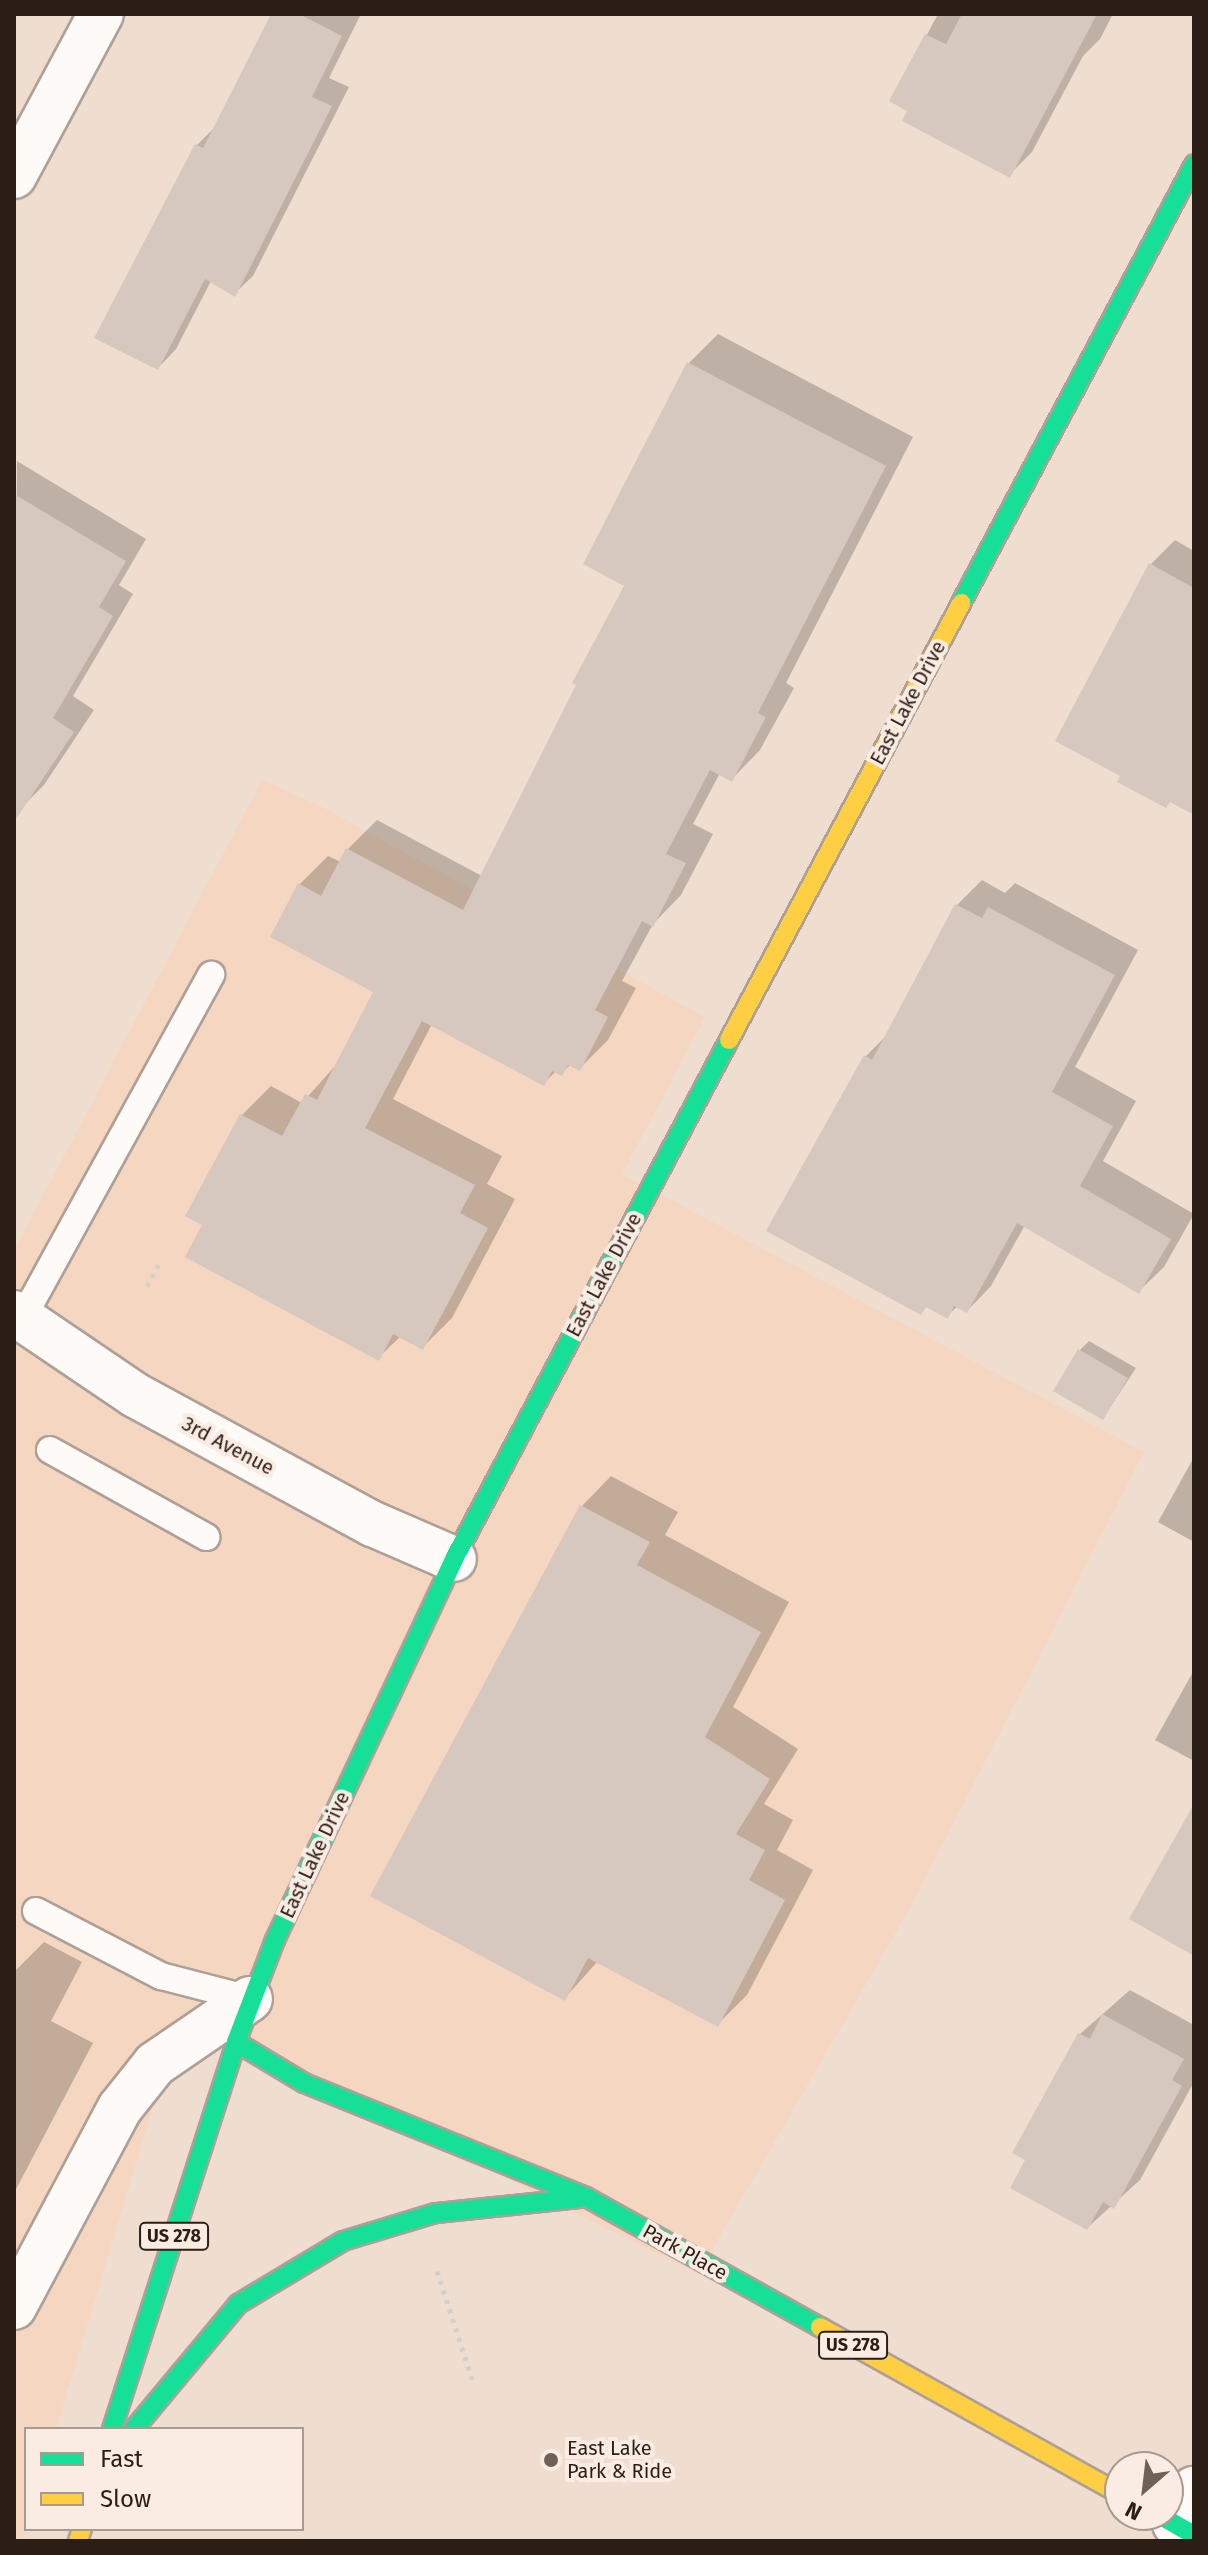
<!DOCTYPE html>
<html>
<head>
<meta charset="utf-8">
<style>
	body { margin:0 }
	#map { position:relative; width:1208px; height:2555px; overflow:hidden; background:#efddd0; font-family:"Fira Sans",sans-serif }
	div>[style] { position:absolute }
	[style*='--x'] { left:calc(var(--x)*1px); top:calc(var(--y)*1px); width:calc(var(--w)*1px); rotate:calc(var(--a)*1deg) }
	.built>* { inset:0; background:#f4d6c1 }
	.shadow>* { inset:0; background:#0003 }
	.building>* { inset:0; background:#d6c8be }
	.path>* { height:5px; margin-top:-2.5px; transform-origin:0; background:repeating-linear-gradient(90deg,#d5cfcb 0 4px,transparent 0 10px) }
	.roads { filter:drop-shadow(2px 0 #aea096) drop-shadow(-2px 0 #aea096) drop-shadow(0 2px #aea096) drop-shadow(0 -2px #aea096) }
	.lane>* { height:26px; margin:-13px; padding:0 13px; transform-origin:13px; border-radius:13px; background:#fdfaf8 }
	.street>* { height:44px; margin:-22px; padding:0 22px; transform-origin:22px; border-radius:22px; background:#fdfaf8 }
	.fast>* { height:18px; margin:-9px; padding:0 9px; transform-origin:9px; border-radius:9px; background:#16e098 }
	.slow>* { height:18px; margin:-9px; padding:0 9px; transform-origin:9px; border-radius:9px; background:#ffcf43 }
	.dots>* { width:22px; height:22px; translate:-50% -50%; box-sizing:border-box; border:4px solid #faece3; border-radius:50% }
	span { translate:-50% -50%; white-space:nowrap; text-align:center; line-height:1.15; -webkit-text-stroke:8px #faece3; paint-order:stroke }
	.shield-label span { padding:2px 6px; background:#faece3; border:2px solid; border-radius:6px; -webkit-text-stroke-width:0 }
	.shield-label { font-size:18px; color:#2b1e16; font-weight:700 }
	.street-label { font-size:20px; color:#2b1e16 }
	.poi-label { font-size:20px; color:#2b1e16 }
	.left { translate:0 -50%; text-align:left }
	.frame { position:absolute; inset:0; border:16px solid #2b1e16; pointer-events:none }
	.legend { position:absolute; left:24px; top:2427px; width:280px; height:104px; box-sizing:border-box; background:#faece3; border:2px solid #a79a91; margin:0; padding:10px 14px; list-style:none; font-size:24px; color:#2b1e16 }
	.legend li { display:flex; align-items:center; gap:16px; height:40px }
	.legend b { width:40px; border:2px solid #a79a91 }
	.north { position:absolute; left:1104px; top:2451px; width:80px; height:80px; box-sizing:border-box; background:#faece3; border:2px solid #a79a91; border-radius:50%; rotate:208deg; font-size:22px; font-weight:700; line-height:32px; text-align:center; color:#2b1e16 }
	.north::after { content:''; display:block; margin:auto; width:28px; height:36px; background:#706157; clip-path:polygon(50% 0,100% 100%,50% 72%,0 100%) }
</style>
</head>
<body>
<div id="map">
	<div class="built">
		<div style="clip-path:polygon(262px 780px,322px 807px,705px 1017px,622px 1174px,1144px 1452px,911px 1906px,698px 2274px,180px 2016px,56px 2429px,26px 2429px,26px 2529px,23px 2541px,14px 2541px,14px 1251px)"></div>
	</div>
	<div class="shadow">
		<div style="clip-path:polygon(274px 14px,361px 14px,329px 78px,349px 87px,253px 276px,234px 294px,211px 281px,176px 349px,158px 368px,197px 145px,215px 127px)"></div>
		<div style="clip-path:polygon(938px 14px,1113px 14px,1100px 39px,1083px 56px,1032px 152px,1009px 175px,892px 100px)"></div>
		<div style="clip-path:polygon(718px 334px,913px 437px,786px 683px,794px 688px,760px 750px,732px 779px,720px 773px,693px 824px,713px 834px,681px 895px,653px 924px,622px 981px,636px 988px,608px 1040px,579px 1069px,571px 1064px,562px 1073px,556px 1071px,544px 1083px,432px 1024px,393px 1099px,502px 1156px,487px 1184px,515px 1199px,452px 1318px,423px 1347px,401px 1336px,378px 1358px,205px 1224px,188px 1215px,242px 1115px,271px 1086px,302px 1103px,335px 1066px,376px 991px,299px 885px,328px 856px,341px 862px,348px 849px,377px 820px,482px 876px,627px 585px,689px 363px)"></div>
		<div style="clip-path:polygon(17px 461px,146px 539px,119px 585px,133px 594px,73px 696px,94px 710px,44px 785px,23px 806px,14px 800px)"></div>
		<div style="clip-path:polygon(1175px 540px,1194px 551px,1194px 813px,1123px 775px,1150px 565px)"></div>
		<div style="clip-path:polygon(982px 880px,1005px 893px,1015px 883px,1138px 950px,1075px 1067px,1136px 1101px,1103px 1161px,1194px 1214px,1164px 1267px,1139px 1291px,1025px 1225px,991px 1286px,967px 1311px,958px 1306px,947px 1316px,928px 1305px,920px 1313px,866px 1056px,888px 1034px,957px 905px)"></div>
		<div style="clip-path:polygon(1089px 1341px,1136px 1368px,1103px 1418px,1080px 1350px)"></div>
		<div style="clip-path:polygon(1194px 1457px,1194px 1542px,1158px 1522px)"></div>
		<div style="clip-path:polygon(611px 1476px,678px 1512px,665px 1535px,789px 1602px,733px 1707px,798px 1749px,764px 1804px,793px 1820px,777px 1850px,813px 1870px,747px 1995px,717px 2025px,598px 1961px,564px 1999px,372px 1895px,582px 1506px)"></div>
		<div style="clip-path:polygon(1194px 1670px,1194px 1761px,1155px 1740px)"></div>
		<div style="clip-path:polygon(44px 1942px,82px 1962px,51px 2021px,93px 2043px,14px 2193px,14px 1972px)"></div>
		<div style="clip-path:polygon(1130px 1990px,1194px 2025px,1194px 2082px,1140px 2180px,1087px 2228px,1028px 2159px,1080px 2034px)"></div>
	</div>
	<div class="building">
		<div style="clip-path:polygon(271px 14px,299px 14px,342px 36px,312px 97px,332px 106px,235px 297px,205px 279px,158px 370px,94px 338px,195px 144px,203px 148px)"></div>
		<div style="clip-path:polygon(962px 14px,1097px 14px,1010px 178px,902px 121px,907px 111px,889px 101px,925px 34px,946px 44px)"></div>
		<div style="clip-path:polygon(687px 362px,886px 466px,758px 713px,766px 717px,732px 782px,710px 770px,666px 854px,686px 863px,653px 927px,642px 921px,595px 1010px,608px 1017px,580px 1071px,568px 1065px,562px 1076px,552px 1071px,544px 1086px,422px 1021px,365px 1128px,475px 1185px,460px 1213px,488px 1228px,423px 1350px,393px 1334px,379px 1361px,185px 1257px,202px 1225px,185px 1216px,240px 1114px,282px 1136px,305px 1094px,317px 1100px,373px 992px,270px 937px,298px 883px,321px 896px,346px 848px,463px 910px,576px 685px,572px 683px,624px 586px,583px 564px)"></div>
		<div style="clip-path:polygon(14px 494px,126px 561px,99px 607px,113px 616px,53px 718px,74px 732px,14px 822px)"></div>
		<div style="clip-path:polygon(1149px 563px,1194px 588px,1194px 815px,1170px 802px,1166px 808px,1117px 782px,1120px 776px,1055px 741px)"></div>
		<div style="clip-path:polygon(955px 904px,982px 918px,988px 907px,1115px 975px,1052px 1092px,1113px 1126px,1080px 1186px,1171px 1239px,1139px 1294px,1017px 1223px,967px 1313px,954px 1306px,948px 1319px,926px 1307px,921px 1315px,766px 1231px,864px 1055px,872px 1060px)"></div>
		<div style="clip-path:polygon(1078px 1349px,1128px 1378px,1103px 1420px,1053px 1391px)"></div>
		<div style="clip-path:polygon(580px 1505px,650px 1542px,637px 1565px,761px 1632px,705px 1737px,770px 1779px,736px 1834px,765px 1850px,749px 1880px,785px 1900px,718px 2027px,588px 1958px,565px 2001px,370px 1896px)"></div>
		<div style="clip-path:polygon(1194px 1804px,1194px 1956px,1129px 1919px)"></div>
		<div style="clip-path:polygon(1102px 2014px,1184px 2059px,1172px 2080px,1182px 2086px,1114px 2209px,1103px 2202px,1087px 2230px,1010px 2188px,1025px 2160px,1012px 2153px,1078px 2033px,1090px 2039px)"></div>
	</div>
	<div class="path">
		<div style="--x:147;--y:1286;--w:24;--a:-62"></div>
		<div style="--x:437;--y:2271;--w:114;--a:72"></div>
	</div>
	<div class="roads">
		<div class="lane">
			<div style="--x:22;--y:1319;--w:393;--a:-61.2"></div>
			<div style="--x:50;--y:1450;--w:179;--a:29.1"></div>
			<div style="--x:36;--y:1911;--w:141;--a:27.5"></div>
			<div style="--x:161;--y:1976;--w:92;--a:14.5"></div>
		</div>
		<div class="street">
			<div style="--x:14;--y:176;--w:184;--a:-61.8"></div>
			<div style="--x:14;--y:1313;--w:146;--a:34.1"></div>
			<div style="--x:135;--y:1395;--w:271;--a:28.5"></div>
			<div style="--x:373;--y:1524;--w:88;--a:23.4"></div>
			<div style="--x:14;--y:2307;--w:225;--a:-62"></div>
			<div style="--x:120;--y:2108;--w:56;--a:-51.5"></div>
			<div style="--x:155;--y:2064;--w:115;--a:-34.4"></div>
			<div style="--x:1175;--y:2524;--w:40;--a:-62"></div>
		</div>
		<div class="fast">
			<div style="--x:961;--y:603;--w:497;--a:-62"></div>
			<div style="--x:236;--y:2042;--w:109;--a:-69.1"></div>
			<div style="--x:275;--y:1940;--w:421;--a:-64.8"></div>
			<div style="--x:454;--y:1559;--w:587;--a:-62.08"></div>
			<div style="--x:112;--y:2429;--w:406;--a:-72.2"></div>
			<div style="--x:236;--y:2042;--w:79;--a:31.1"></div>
			<div style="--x:304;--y:2083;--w:304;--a:22"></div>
			<div style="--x:586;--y:2197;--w:268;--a:29.1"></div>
			<div style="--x:134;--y:2429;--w:163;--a:-50.2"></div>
			<div style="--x:238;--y:2304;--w:122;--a:-31"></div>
			<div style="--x:343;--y:2241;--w:97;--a:-16.8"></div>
			<div style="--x:436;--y:2213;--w:145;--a:-5.9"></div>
			<div style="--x:1159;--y:2515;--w:40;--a:29.7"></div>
		</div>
		<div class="slow">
			<div style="--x:729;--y:1040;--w:495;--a:-62"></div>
			<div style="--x:820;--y:2327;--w:343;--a:29.1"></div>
			<div style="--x:78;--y:2541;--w:13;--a:-72"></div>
		</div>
	</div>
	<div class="dots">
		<div style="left:551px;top:2460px;background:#706157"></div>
	</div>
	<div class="shield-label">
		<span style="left:174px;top:2236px">US 278</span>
		<span style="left:853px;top:2345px">US 278</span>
	</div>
	<div class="street-label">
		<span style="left:908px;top:703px;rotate:-62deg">East Lake Drive</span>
		<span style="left:604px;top:1275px;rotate:-62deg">East Lake Drive</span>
		<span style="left:228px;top:1446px;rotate:28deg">3rd Avenue</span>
		<span style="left:315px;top:1855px;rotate:-65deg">East Lake Drive</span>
		<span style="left:685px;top:2252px;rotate:29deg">Park Place</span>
	</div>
	<div class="poi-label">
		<span class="left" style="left:567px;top:2460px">East Lake<br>Park &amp; Ride</span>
	</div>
	<div class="frame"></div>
	<ul class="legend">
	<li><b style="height:10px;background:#16e098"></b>Fast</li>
	<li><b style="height:10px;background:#ffcf43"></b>Slow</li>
	</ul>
	<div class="north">N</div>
</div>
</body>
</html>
